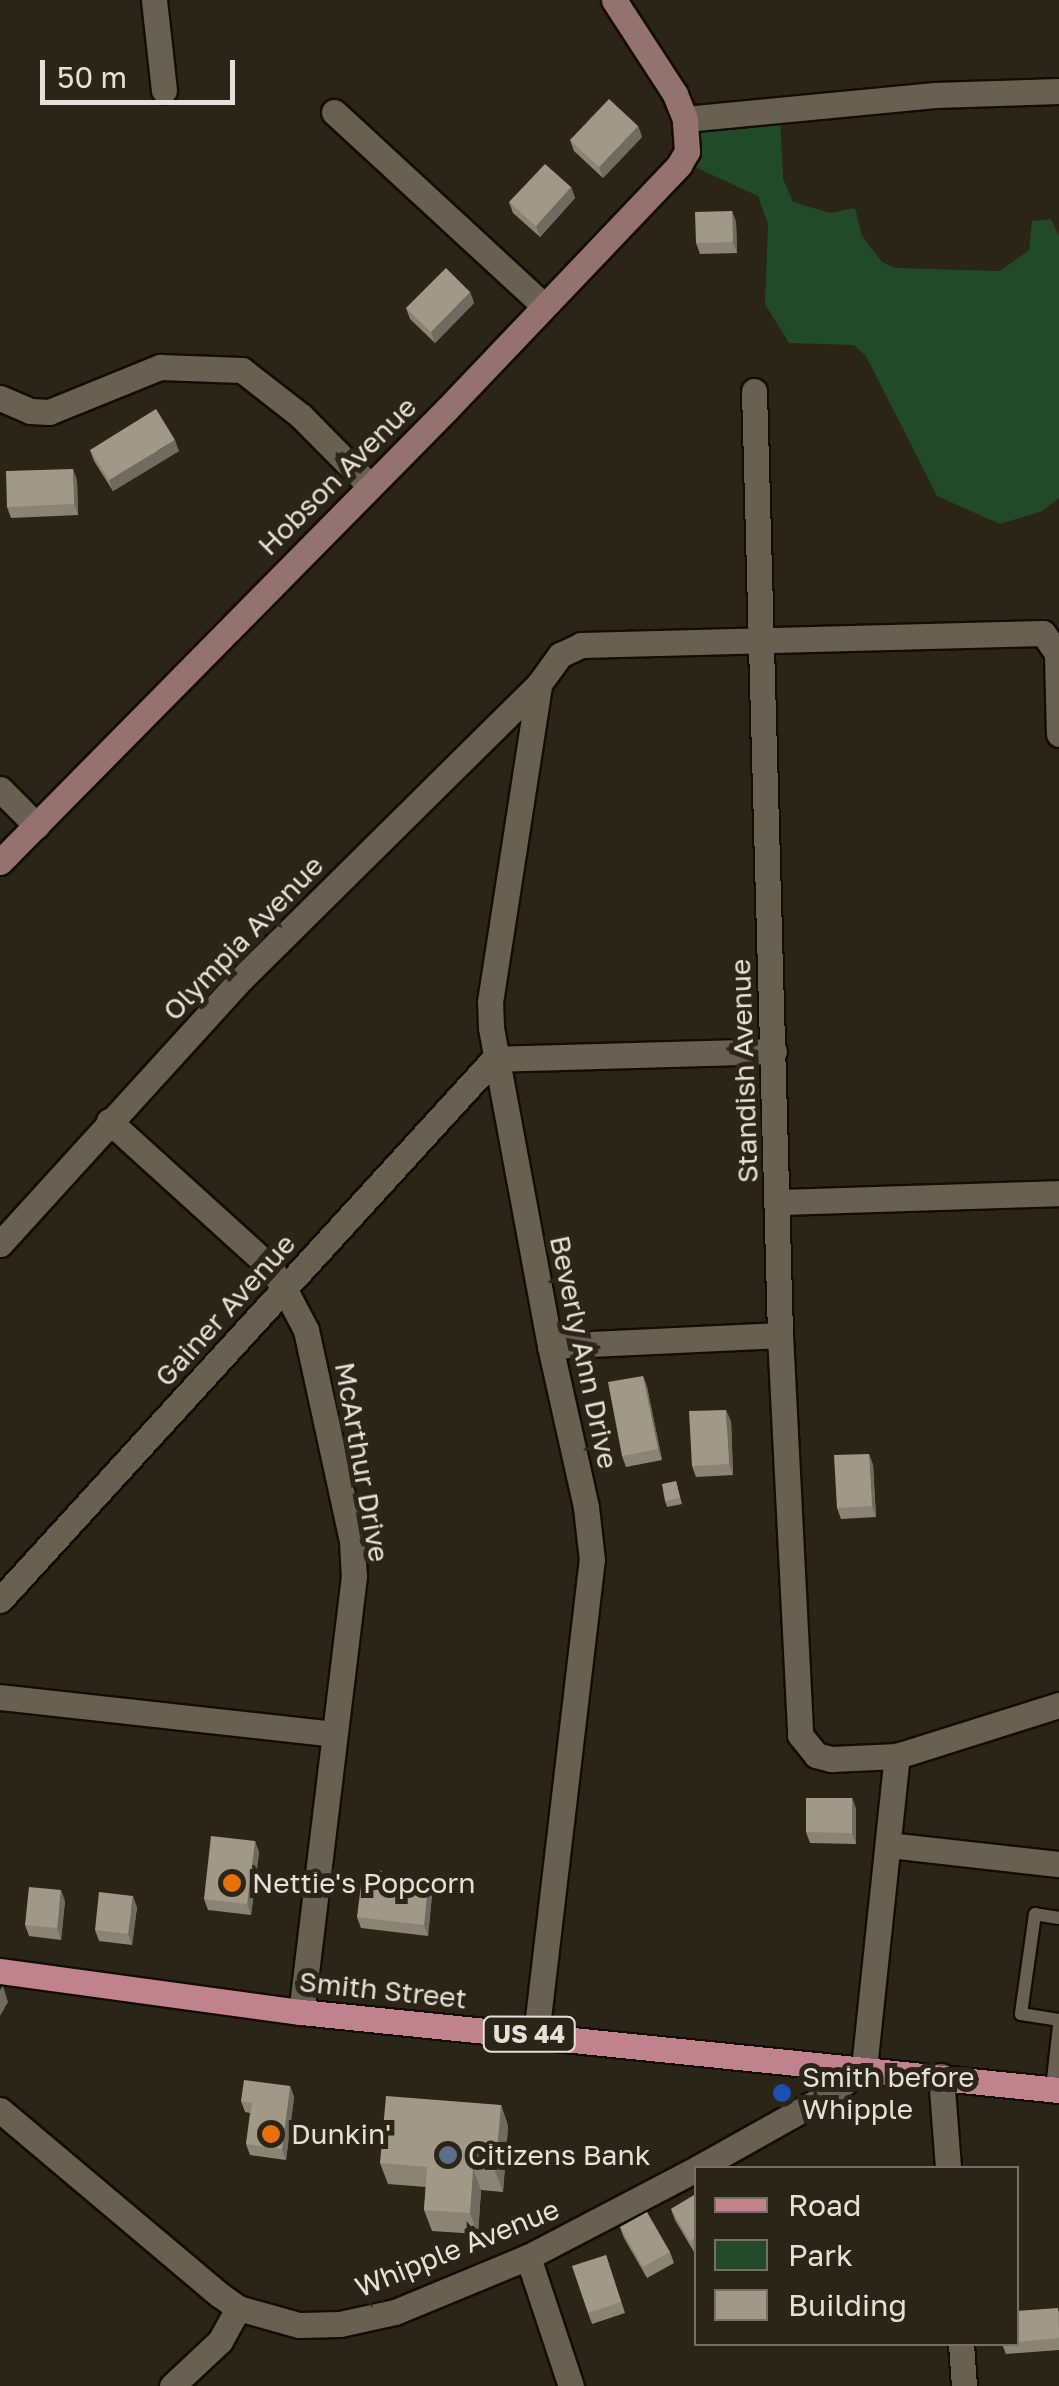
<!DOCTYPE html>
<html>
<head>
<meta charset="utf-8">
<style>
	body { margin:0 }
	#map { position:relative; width:1059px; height:2386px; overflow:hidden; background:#2b2517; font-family:"Golos Text",sans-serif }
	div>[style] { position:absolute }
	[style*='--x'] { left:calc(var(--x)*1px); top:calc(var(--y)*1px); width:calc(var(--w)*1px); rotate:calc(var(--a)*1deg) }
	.green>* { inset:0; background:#214b28 }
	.roads { filter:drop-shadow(2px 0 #130e03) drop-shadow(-2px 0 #130e03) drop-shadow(0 2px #130e03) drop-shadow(0 -2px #130e03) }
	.lane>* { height:12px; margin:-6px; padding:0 6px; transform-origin:6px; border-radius:6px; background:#686152 }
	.street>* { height:25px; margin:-12.5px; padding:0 12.5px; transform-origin:12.5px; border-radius:12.5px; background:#686152 }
	.secondary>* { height:25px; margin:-12.5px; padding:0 12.5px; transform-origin:12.5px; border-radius:12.5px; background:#947270 }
	.primary>* { height:25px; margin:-12.5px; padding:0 12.5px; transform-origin:12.5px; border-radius:12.5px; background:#c0838d }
	.wall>* { inset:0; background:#8a8475 }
	.shaded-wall>* { inset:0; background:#706b5f }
	.building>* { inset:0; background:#a09988 }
	.dots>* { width:28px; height:28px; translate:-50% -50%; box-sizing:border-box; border:5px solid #2b2517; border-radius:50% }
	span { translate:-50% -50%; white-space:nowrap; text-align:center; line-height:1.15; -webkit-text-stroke:10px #2b2517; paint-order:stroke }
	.shield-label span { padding:2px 8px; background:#2b2517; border:2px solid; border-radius:8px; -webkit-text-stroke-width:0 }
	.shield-label { font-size:25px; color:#e5e1d8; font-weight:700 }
	.street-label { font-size:28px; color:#e5e1d8 }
	.poi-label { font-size:28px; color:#e5e1d8 }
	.left { translate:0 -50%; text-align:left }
	.legend { position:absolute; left:694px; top:2166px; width:325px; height:180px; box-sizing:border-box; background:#2b2517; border:2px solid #757064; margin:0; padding:12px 18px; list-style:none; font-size:30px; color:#e5e1d8 }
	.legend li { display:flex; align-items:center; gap:20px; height:50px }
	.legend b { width:50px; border:2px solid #757064 }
	.scale { position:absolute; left:40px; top:60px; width:195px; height:45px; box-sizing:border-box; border:5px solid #e5e1d8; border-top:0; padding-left:12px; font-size:30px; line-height:35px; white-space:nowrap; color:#e5e1d8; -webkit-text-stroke:8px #2b2517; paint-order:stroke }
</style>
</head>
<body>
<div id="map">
	<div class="green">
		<div style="clip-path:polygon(780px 114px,783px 179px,793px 202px,830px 213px,855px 208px,862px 236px,882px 262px,895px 268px,1000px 271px,1029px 250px,1032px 221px,1051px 219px,1059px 236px,1059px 498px,1042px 511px,1000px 524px,937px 496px,866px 356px,854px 345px,789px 343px,765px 304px,768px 224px,758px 196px,684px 162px,686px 130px)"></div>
	</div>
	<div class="roads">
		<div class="lane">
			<div style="--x:1059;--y:1918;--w:24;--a:-171"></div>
			<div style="--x:1035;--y:1914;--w:101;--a:98"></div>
			<div style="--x:1021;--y:2014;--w:38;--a:9"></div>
			<div style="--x:1052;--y:2089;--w:63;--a:-83.7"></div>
		</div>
		<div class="street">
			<div style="--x:154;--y:0;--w:91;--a:83.7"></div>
			<div style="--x:334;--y:112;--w:284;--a:42.7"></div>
			<div style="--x:685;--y:119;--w:251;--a:-5.5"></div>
			<div style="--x:935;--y:95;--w:124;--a:-1.8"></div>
			<div style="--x:754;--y:391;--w:944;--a:88.42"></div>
			<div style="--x:780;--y:1335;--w:400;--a:87.1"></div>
			<div style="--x:800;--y:1735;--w:26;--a:51"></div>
			<div style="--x:816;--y:1755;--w:16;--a:15"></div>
			<div style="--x:831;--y:1759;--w:66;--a:-2.6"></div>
			<div style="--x:897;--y:1756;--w:170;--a:-17.5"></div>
			<div style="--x:0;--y:398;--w:33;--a:23"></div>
			<div style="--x:30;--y:411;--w:19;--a:3"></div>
			<div style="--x:49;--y:412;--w:120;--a:-22.1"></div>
			<div style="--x:160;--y:367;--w:82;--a:2.1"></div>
			<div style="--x:242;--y:370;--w:75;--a:37.9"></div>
			<div style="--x:301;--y:416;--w:95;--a:45.4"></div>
			<div style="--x:0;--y:789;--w:52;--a:45"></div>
			<div style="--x:109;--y:1121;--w:217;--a:42.2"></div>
			<div style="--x:270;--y:1267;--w:27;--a:57"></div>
			<div style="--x:285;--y:1290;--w:45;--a:62.3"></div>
			<div style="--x:306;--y:1330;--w:216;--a:77.7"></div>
			<div style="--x:352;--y:1541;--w:35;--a:87"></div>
			<div style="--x:354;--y:1576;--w:439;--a:96.9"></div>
			<div style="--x:778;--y:1202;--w:281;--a:-1.8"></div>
			<div style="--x:0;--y:1244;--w:358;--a:-47.7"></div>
			<div style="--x:241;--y:979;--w:419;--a:-44.7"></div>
			<div style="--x:539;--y:684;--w:36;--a:-54"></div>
			<div style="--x:560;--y:655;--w:23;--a:-25"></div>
			<div style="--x:581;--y:645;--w:462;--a:-1.5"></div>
			<div style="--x:1043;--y:633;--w:24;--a:55"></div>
			<div style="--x:1057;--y:653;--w:81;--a:88.6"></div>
			<div style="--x:550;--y:1346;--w:230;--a:-2.7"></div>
			<div style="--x:0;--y:1600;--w:733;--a:-47.6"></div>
			<div style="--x:494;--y:1059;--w:280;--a:-1.6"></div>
			<div style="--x:0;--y:1697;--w:335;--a:6.3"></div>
			<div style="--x:889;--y:1845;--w:171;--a:6.4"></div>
			<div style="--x:536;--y:2035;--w:478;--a:-83.3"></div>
			<div style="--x:592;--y:1560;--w:53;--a:-96.5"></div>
			<div style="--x:586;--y:1507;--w:165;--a:-102.6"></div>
			<div style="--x:550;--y:1346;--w:324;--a:-100.5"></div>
			<div style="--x:491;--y:1027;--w:25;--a:-92"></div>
			<div style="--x:490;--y:1002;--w:322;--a:-81.2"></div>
			<div style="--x:941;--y:2076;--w:92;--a:85.6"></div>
			<div style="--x:0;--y:2110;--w:287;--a:40.1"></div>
			<div style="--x:220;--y:2295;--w:22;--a:36"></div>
			<div style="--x:238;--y:2308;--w:63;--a:15.6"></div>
			<div style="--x:299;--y:2325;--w:41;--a:-1.4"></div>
			<div style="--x:340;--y:2324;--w:56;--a:-12.3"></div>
			<div style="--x:395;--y:2312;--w:144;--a:-22.5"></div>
			<div style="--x:528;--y:2257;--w:190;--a:-27.6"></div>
			<div style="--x:698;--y:2168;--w:149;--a:-29.3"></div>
			<div style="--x:828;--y:2095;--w:45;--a:-36.9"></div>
			<div style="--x:864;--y:2068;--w:314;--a:-84"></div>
			<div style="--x:528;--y:2257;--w:136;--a:71.6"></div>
			<div style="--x:961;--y:2344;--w:42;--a:85.9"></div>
			<div style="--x:172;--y:2386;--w:66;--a:-43.2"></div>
			<div style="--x:220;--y:2341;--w:38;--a:-61"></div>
		</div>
		<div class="secondary">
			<div style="--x:0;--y:862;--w:636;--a:-45.38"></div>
			<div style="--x:447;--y:409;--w:337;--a:-46.4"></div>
			<div style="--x:679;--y:165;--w:16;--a:-60"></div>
			<div style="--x:687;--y:151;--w:32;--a:-94"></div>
			<div style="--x:685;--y:119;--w:27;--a:-112"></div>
			<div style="--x:675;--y:94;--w:112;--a:-123"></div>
		</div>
		<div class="primary">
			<div style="--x:0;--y:1971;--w:304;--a:7.8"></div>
			<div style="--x:301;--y:2012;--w:762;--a:5.88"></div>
		</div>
	</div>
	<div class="wall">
		<div style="clip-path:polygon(638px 126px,642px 137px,603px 178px,574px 151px,570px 140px)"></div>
		<div style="clip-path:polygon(571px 187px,575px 198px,540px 237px,513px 213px,509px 202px)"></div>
		<div style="clip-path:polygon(732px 211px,736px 222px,737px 253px,700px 254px,696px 243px)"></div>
		<div style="clip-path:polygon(470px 292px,474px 303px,435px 343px,410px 319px,406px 308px)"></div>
		<div style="clip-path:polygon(90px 450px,179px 451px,113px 491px,94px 461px)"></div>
		<div style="clip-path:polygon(77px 480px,78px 515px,11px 518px,7px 507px)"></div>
		<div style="clip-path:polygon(643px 1376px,647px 1387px,662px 1460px,626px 1467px,622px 1456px)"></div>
		<div style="clip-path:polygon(731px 1421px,733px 1475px,696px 1477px,692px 1466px)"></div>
		<div style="clip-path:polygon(869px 1454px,873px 1465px,876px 1517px,841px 1519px,837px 1508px)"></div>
		<div style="clip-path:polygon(676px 1481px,682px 1504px,667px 1507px,665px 1501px)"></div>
		<div style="clip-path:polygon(852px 1798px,856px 1809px,856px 1844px,810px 1843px,806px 1832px)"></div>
		<div style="clip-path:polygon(255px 1841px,259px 1852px,251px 1915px,208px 1910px,204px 1899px)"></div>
		<div style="clip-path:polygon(385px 1879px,428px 1884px,432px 1895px,428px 1936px,361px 1928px,357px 1917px)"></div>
		<div style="clip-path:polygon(65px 1901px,61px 1940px,29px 1936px,25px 1925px)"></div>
		<div style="clip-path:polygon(137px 1907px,132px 1945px,99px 1941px,95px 1930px)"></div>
		<div style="clip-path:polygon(290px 2086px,294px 2097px,286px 2160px,250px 2155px,246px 2144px,250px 2113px,245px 2112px,241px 2101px)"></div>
		<div style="clip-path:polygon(501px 2105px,508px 2126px,503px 2192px,481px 2190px,478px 2234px,432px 2231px,424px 2210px,426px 2187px,388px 2184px,380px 2163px)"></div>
		<div style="clip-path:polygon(696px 2194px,696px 2251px,694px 2252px,675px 2220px,671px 2209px)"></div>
		<div style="clip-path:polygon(620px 2227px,670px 2252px,674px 2263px,647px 2278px,624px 2238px)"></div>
		<div style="clip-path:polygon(606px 2255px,625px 2313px,592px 2324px,588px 2313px)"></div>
		<div style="clip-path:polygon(1016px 2311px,1059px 2311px,1059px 2350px,1006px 2354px,1002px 2344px,1016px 2344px)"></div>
	</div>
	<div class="shaded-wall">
		<div style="clip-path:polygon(638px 126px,642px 137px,603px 178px,599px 167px)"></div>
		<div style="clip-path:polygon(571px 187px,575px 198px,540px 237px,536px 226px)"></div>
		<div style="clip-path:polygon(732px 211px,736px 222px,737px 253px,733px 242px)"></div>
		<div style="clip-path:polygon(470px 292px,474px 303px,435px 343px,431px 332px)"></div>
		<div style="clip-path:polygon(175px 440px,179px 451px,113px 491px,109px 480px)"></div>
		<div style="clip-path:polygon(73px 469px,77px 480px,78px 515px,74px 504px)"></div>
		<div style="clip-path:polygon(643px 1376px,647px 1387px,662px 1460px,658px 1449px)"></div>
		<div style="clip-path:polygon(726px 1410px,731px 1421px,733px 1475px,729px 1464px)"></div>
		<div style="clip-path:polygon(869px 1454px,873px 1465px,876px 1517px,872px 1506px)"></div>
		<div style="clip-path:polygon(852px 1798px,856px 1809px,856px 1844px,852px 1833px)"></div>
		<div style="clip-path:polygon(255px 1841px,259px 1852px,251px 1915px,247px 1904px)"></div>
		<div style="clip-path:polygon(428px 1884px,432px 1895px,428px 1936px,424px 1925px)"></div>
		<div style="clip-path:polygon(61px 1890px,65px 1901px,61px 1940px,57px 1928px)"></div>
		<div style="clip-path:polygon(133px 1896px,137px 1907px,132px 1945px,128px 1934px)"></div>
		<div style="clip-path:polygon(3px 1986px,8px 2002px,0 2016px,0 1990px)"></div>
		<div style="clip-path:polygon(290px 2086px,294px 2097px,286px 2160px,282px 2149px)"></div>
		<div style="clip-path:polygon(501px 2105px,508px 2126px,503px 2192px,495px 2171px)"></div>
		<div style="clip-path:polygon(473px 2169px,481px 2190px,478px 2234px,470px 2213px)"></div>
	</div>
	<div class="building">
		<div style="clip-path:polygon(609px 99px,638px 126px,599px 167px,570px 140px)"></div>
		<div style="clip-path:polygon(545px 164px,571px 187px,536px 226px,509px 202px)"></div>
		<div style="clip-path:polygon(732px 211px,733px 242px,696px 243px,695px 212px)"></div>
		<div style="clip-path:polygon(446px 268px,470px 292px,431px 332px,406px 308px)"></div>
		<div style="clip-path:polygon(156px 409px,175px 440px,109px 480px,90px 450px)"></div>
		<div style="clip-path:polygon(73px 469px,74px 504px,7px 507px,6px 471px)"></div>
		<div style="clip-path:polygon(643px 1376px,658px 1449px,622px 1456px,608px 1382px)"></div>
		<div style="clip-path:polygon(726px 1410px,729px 1464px,692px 1466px,689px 1411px)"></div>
		<div style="clip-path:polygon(869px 1454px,872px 1506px,837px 1508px,834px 1455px)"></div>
		<div style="clip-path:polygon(676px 1481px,680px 1498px,665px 1501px,662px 1484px)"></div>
		<div style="clip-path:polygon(806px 1798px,852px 1798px,852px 1833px,806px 1832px)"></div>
		<div style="clip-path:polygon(211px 1836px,255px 1841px,247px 1904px,204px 1899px)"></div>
		<div style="clip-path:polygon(363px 1869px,382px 1871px,382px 1879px,428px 1884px,424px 1925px,357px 1917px)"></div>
		<div style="clip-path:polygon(29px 1887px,61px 1890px,57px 1928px,25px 1925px)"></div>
		<div style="clip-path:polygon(99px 1892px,133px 1896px,128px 1934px,95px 1930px)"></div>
		<div style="clip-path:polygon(244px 2080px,290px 2086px,282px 2149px,246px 2144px,252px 2103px,241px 2101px)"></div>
		<div style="clip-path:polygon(386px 2096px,501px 2105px,495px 2171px,473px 2169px,470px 2213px,424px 2210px,427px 2167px,380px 2163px)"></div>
		<div style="clip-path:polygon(696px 2194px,696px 2238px,690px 2241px,671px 2209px)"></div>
		<div style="clip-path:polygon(647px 2212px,670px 2252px,643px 2267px,620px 2227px)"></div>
		<div style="clip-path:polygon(606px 2255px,621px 2302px,588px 2313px,572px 2266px)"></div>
		<div style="clip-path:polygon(1058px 2308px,1059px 2338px,1016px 2342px,1016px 2311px)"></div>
	</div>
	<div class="dots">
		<div style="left:232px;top:1883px;background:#e8710a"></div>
		<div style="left:782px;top:2093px;background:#1a4fb4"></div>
		<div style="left:271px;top:2134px;background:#e8710a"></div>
		<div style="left:448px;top:2155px;background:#5c6f8a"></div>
	</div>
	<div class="shield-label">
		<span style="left:529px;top:2034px">US 44</span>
	</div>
	<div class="street-label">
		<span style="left:337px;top:476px;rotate:-45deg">Hobson Avenue</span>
		<span style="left:243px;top:938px;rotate:-46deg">Olympia Avenue</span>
		<span style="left:744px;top:1071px;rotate:-92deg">Standish Avenue</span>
		<span style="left:225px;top:1310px;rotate:-48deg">Gainer Avenue</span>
		<span style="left:584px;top:1352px;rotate:78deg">Beverly Ann Drive</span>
		<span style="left:362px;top:1462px;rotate:80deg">McArthur Drive</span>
		<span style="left:383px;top:1990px;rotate:6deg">Smith Street</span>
		<span style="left:457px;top:2248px;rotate:-22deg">Whipple Avenue</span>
	</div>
	<div class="poi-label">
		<span class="left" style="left:252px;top:1883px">Nettie's Popcorn</span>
		<span class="left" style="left:802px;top:2093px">Smith before<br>Whipple</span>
		<span class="left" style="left:291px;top:2134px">Dunkin'</span>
		<span class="left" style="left:468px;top:2155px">Citizens Bank</span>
	</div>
	<ul class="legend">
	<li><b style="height:12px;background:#c0838d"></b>Road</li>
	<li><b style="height:28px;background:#214b28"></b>Park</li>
	<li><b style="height:28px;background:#a09988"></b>Building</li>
	</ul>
	<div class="scale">50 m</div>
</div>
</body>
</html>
